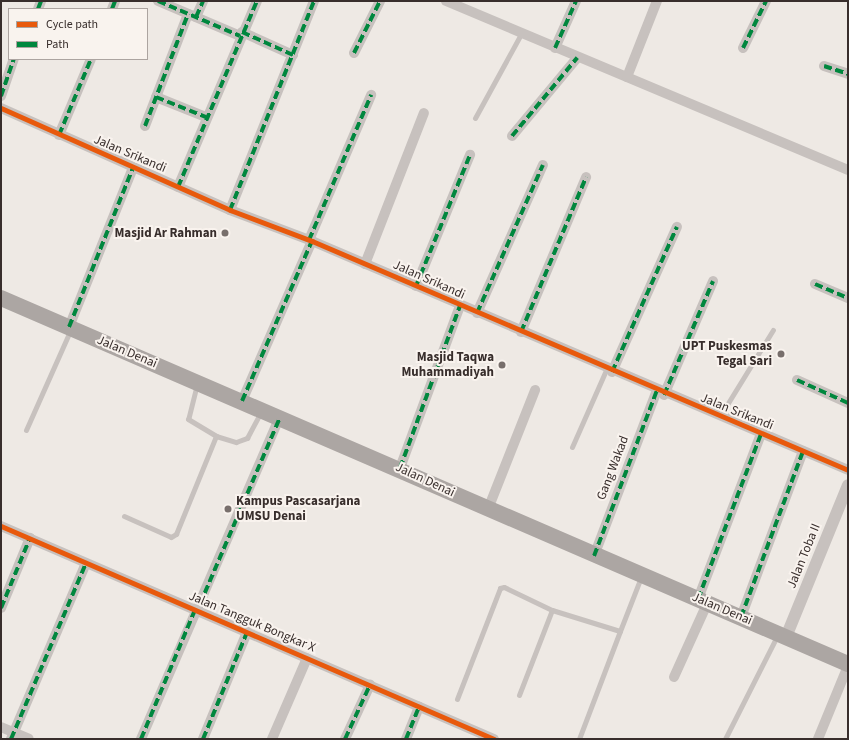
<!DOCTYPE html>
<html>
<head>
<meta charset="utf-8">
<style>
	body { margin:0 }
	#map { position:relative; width:849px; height:740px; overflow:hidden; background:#eee9e4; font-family:"Source Sans 3",sans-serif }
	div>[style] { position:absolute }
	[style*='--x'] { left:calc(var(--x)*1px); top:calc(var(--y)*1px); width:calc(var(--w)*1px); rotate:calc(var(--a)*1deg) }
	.service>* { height:5px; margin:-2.5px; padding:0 2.5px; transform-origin:2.5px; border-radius:2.5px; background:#c7c1be }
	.minor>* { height:10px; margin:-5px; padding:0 5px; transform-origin:5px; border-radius:5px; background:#c7c1be }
	.tertiary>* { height:12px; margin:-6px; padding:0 6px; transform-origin:6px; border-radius:6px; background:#c7c1be }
	.primary>* { height:16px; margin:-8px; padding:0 8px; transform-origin:8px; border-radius:8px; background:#aca6a3 }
	.quiet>* { height:4px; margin-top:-2px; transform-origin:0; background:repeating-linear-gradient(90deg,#00873e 0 8px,transparent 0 12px) }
	.cycleway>* { height:5px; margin:-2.5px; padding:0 2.5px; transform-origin:2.5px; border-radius:2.5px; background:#e8590c }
	.dots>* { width:11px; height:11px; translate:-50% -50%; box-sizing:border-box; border:2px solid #f9f3ee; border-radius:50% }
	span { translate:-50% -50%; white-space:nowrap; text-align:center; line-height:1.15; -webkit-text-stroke:4px #f9f3ee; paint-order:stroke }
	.street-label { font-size:13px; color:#382e2c }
	.poi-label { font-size:13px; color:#382e2c; font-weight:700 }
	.right { translate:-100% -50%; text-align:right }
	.left { translate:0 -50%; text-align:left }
	.frame { position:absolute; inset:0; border:2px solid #382e2c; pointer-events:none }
	.legend { position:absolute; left:8px; top:8px; width:140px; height:52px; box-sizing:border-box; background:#f9f3ee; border:1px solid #aca4a0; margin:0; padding:5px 7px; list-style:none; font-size:12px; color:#382e2c }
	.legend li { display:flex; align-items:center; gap:8px; height:20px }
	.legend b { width:20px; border:1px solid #aca4a0 }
</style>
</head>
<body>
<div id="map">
	<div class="service">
		<div style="--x:475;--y:118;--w:96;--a:-61.3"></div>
		<div style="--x:197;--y:384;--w:36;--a:104"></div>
		<div style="--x:188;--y:419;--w:33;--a:31"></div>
		<div style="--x:216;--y:436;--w:21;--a:17"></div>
		<div style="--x:236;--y:442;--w:12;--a:-20"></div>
		<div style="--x:247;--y:438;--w:30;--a:-62"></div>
		<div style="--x:720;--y:416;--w:101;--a:-58.4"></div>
		<div style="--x:26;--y:430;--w:108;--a:-66"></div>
		<div style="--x:572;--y:447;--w:84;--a:-66.2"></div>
		<div style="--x:124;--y:516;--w:51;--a:24.1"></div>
		<div style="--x:171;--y:537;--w:6;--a:-31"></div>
		<div style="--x:176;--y:534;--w:106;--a:-67.8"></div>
		<div style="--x:620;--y:631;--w:58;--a:-68.7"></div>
		<div style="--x:519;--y:695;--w:91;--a:-68.8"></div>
		<div style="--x:457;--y:699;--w:119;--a:-68.8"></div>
		<div style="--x:500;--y:588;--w:4;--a:-14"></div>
		<div style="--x:504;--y:587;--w:53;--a:25.6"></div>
		<div style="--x:552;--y:610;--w:71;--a:17.2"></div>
		<div style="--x:620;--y:631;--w:116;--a:110.8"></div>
		<div style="--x:725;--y:739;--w:115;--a:-63.2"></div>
	</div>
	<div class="minor">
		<div style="--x:158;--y:1;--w:89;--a:23.1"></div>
		<div style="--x:446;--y:1;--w:436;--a:22.8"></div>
		<div style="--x:38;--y:9;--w:9;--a:-69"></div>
		<div style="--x:112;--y:9;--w:9;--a:-69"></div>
		<div style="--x:196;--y:17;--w:17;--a:-66"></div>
		<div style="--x:242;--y:32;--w:56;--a:24.3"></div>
		<div style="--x:555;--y:48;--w:51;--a:-65.9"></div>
		<div style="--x:743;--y:48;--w:52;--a:-63.9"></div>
		<div style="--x:354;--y:53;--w:58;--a:-63.4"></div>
		<div style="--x:824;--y:66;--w:25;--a:18"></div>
		<div style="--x:627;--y:77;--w:82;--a:-68.5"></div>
		<div style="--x:1;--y:96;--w:39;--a:-71"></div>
		<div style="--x:156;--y:97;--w:54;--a:21.8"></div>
		<div style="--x:1;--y:108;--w:251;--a:24"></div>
		<div style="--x:230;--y:210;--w:88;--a:20.7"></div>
		<div style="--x:312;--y:241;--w:583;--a:23.13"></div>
		<div style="--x:145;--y:126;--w:120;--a:-69"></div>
		<div style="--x:59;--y:135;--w:82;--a:-67.2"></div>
		<div style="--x:512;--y:136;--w:102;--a:-50.2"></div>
		<div style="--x:178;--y:187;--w:202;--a:-67"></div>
		<div style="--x:230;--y:210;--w:225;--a:-68.1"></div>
		<div style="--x:309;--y:240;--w:158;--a:-66.8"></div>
		<div style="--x:365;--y:264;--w:162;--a:-68.7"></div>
		<div style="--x:815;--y:284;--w:36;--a:23"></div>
		<div style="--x:416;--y:286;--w:142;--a:-67.6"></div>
		<div style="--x:477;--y:313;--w:162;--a:-66"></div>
		<div style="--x:69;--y:327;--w:171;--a:-68.1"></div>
		<div style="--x:521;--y:332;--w:168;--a:-67.2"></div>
		<div style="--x:612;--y:372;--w:159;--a:-65.9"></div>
		<div style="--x:797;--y:380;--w:56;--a:24.3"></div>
		<div style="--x:664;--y:395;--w:124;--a:-66.7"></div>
		<div style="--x:242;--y:401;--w:175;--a:-66.4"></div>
		<div style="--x:400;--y:468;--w:173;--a:-69.7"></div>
		<div style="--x:488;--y:509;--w:128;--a:-68.4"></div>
		<div style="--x:1;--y:526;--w:537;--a:23.37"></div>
		<div style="--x:594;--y:556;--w:178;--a:-69.2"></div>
		<div style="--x:698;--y:599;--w:177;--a:-69.1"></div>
		<div style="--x:1;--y:608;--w:76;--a:-67.5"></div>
		<div style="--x:741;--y:617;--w:177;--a:-69.5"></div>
		<div style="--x:674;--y:677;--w:80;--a:-65.7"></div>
		<div style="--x:1;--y:727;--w:30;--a:23"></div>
		<div style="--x:11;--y:739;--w:191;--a:-66.9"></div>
		<div style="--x:141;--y:739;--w:351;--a:-66.7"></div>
		<div style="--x:203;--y:739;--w:116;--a:-67.6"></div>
		<div style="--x:272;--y:739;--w:88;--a:-66.6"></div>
		<div style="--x:345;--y:739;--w:60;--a:-65.2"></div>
		<div style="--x:406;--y:739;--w:35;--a:-68"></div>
		<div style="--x:818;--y:739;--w:79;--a:-67.7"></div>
	</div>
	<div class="tertiary">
		<div style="--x:786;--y:637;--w:164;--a:-67.8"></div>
	</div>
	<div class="primary">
		<div style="--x:1;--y:298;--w:923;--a:23.37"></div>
	</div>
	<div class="quiet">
		<div style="--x:158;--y:1;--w:89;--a:23.1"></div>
		<div style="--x:38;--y:9;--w:9;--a:-69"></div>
		<div style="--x:112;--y:9;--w:9;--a:-69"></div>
		<div style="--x:196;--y:17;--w:17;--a:-66"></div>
		<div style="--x:242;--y:32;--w:56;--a:24.3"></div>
		<div style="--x:555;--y:48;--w:51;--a:-65.9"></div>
		<div style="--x:743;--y:48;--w:52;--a:-63.9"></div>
		<div style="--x:354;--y:53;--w:58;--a:-63.4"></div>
		<div style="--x:824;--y:66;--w:25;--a:18"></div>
		<div style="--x:1;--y:96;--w:39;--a:-71"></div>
		<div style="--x:156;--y:97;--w:54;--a:21.8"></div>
		<div style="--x:145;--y:126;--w:120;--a:-69"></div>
		<div style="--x:59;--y:135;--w:82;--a:-67.2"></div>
		<div style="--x:512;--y:136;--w:102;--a:-50.2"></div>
		<div style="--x:178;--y:187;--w:202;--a:-67"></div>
		<div style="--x:230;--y:210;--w:225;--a:-68.1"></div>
		<div style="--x:309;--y:240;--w:158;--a:-66.8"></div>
		<div style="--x:815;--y:284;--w:36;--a:23"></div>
		<div style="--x:416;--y:286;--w:142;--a:-67.6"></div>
		<div style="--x:477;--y:313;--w:162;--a:-66"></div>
		<div style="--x:69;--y:327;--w:171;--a:-68.1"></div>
		<div style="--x:521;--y:332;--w:168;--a:-67.2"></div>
		<div style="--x:612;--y:372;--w:159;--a:-65.9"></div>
		<div style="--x:797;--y:380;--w:56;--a:24.3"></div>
		<div style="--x:664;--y:395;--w:124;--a:-66.7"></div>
		<div style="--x:242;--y:401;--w:175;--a:-66.4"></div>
		<div style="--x:400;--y:468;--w:173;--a:-69.7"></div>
		<div style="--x:594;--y:556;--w:178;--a:-69.2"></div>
		<div style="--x:698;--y:599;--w:177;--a:-69.1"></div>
		<div style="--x:200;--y:604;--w:203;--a:-66.8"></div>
		<div style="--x:1;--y:608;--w:76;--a:-67.5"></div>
		<div style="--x:741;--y:617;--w:177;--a:-69.5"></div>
		<div style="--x:11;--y:739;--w:191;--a:-66.9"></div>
		<div style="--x:141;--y:739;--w:140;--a:-67.3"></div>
		<div style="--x:203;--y:739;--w:116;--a:-67.6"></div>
		<div style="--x:345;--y:739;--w:60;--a:-65.2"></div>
		<div style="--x:406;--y:739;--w:35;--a:-68"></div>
	</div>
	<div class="cycleway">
		<div style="--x:1;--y:108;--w:251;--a:24"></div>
		<div style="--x:230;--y:210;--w:88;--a:20.7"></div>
		<div style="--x:312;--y:241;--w:583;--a:23.13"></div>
		<div style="--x:1;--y:526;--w:537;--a:23.37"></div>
	</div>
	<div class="dots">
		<div style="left:225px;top:233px;background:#786f6c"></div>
		<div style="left:781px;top:354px;background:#786f6c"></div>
		<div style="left:502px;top:365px;background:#786f6c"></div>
		<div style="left:228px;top:509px;background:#786f6c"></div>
	</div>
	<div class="street-label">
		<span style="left:130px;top:154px;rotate:23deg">Jalan Srikandi</span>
		<span style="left:429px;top:280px;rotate:24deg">Jalan Srikandi</span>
		<span style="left:127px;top:352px;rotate:23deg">Jalan Denai</span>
		<span style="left:737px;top:412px;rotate:22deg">Jalan Srikandi</span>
		<span style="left:613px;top:468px;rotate:-69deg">Gang Wakad</span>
		<span style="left:425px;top:480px;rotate:25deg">Jalan Denai</span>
		<span style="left:804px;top:556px;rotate:-68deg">Jalan Toba II</span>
		<span style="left:722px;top:609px;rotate:23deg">Jalan Denai</span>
		<span style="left:252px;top:622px;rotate:23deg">Jalan Tangguk Bongkar X</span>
	</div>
	<div class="poi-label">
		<span class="right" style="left:217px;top:233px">Masjid Ar Rahman</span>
		<span class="right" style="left:772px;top:354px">UPT Puskesmas<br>Tegal Sari</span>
		<span class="right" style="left:494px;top:365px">Masjid Taqwa<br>Muhammadiyah</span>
		<span class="left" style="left:236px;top:509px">Kampus Pascasarjana<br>UMSU Denai</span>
	</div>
	<div class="frame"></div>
	<ul class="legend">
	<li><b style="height:5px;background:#e8590c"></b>Cycle path</li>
	<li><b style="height:5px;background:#00873e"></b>Path</li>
	</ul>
</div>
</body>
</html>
